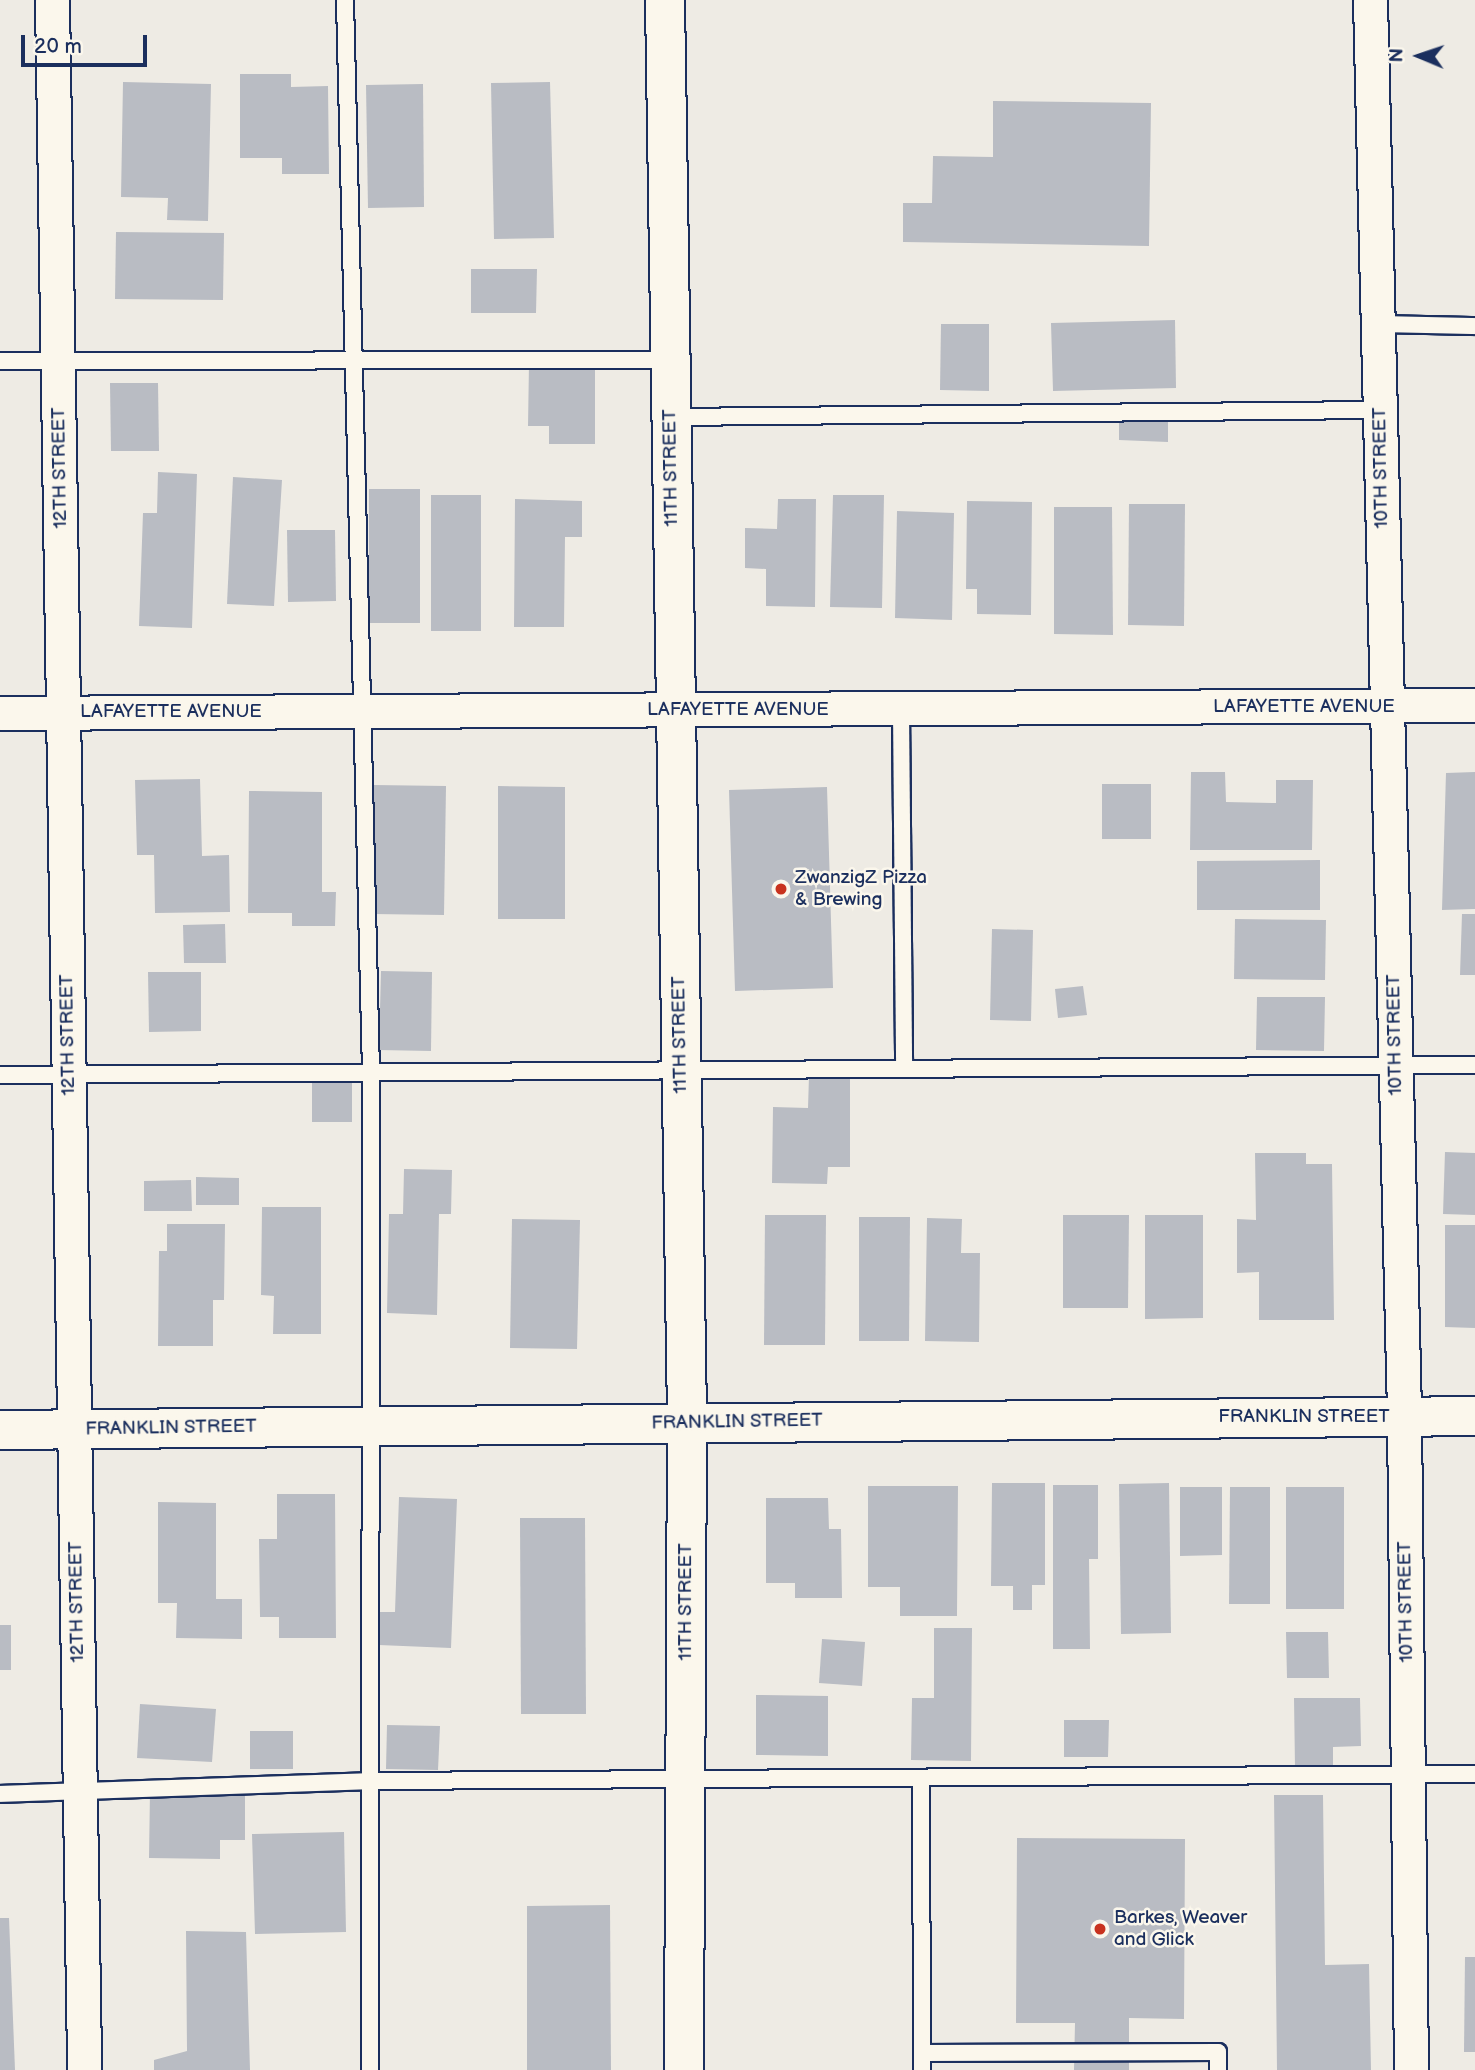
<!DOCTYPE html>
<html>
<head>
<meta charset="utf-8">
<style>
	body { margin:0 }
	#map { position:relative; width:1475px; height:2070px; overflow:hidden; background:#eeebe4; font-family:"Balsamiq Sans",sans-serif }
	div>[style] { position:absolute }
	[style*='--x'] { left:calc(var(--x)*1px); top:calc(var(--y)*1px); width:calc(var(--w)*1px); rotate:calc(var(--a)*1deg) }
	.building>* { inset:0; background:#b9bcc3 }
	.roads { filter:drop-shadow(2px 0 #1b2f5e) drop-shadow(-2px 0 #1b2f5e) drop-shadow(0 2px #1b2f5e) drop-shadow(0 -2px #1b2f5e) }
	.lane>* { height:16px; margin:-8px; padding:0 8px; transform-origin:8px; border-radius:8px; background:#fbf7ec }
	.street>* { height:33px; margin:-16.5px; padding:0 16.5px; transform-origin:16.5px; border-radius:16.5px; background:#fbf7ec }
	.secondary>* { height:38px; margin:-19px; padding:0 19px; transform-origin:19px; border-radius:19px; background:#fbf7ec }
	.dots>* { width:19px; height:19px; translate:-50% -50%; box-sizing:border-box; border:4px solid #fbf7ec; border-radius:50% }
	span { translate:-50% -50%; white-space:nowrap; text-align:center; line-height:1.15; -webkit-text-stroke:5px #fbf7ec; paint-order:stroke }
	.street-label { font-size:19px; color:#1b2f5e }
	.poi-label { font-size:19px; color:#1b2f5e }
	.left { translate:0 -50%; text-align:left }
	.north { position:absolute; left:1384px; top:21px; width:70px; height:70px; -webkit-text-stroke:5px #fbf7ec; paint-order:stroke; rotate:272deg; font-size:19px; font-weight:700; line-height:28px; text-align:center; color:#1b2f5e }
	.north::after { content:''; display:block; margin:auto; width:24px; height:32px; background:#1b2f5e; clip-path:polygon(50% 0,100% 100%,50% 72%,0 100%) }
	.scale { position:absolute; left:21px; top:35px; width:126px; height:32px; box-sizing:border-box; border:4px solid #1b2f5e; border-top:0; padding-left:9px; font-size:21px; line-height:24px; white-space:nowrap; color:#1b2f5e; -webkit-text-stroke:5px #fbf7ec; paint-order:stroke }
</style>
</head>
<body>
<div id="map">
	<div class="building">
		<div style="clip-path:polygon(240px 74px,291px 74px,291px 87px,328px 86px,329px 174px,282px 174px,282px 158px,240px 158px)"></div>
		<div style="clip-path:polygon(123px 82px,211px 84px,208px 221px,167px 220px,168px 198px,121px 197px)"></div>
		<div style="clip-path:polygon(550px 82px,554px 238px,494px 239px,491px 83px)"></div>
		<div style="clip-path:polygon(423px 84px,424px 207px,368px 208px,366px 85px)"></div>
		<div style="clip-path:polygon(993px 101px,1151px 103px,1149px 246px,903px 242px,903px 203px,932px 203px,933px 156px,993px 157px)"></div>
		<div style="clip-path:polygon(116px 232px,224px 233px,223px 300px,115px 299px)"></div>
		<div style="clip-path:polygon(471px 269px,537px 269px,536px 313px,471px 313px)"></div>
		<div style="clip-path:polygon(1175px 320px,1176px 388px,1053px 391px,1051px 323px)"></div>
		<div style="clip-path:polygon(941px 324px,989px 324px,989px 391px,940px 390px)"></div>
		<div style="clip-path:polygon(529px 363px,595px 363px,595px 444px,549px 444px,549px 426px,528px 426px)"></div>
		<div style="clip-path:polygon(110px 383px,158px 383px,159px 451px,111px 451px)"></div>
		<div style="clip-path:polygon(1119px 417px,1168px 418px,1168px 442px,1119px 440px)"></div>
		<div style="clip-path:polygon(158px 472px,197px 474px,192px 628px,139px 626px,143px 513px,157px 513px)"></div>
		<div style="clip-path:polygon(233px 477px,282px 480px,274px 606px,227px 604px)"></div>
		<div style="clip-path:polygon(369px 489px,420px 489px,420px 623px,369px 623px)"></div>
		<div style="clip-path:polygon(431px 495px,481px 495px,481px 631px,431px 631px)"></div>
		<div style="clip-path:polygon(833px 495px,884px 495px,882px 608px,830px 607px)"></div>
		<div style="clip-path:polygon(515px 499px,582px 501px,582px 537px,565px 537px,564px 627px,514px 627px)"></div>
		<div style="clip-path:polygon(778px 499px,816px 499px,815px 607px,766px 606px,766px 569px,745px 568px,745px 528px,777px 529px)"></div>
		<div style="clip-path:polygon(967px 501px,1032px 502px,1031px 615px,977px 614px,977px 589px,966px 589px)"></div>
		<div style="clip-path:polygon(1129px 504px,1185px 504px,1184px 626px,1128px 625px)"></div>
		<div style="clip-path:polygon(1054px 507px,1112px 507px,1113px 635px,1054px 634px)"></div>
		<div style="clip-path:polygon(897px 511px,954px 513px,952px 620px,895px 618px)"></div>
		<div style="clip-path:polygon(287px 530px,335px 530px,336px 601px,288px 602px)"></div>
		<div style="clip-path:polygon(1191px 772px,1225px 772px,1226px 802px,1276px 803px,1276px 780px,1313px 780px,1312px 850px,1190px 850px)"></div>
		<div style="clip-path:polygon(1475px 772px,1475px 909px,1442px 910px,1446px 773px)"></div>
		<div style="clip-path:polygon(200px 779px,202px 856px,229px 855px,230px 912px,155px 913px,154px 855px,137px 855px,135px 780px)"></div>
		<div style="clip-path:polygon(1102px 784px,1151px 784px,1151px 839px,1102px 839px)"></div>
		<div style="clip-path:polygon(374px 785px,446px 786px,444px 915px,373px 914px)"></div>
		<div style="clip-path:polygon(498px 786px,565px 787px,565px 919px,498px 919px)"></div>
		<div style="clip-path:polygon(827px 787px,833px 988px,735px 991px,729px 790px)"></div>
		<div style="clip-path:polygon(249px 791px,322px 792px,322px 892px,336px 892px,335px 926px,292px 926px,292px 913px,248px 913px)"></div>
		<div style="clip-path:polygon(1320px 860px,1320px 910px,1197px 910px,1197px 861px)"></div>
		<div style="clip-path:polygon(1462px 914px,1475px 914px,1475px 975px,1460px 975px)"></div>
		<div style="clip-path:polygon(1235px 919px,1326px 920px,1325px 980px,1234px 979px)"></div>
		<div style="clip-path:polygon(225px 924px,226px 963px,184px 963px,183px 925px)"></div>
		<div style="clip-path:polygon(992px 929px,1033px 930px,1031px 1021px,990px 1020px)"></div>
		<div style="clip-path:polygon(381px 971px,432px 972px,431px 1051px,379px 1050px)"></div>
		<div style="clip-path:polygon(148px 972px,201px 972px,201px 1031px,149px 1032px)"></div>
		<div style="clip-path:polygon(1083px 986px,1087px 1015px,1058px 1018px,1055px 989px)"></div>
		<div style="clip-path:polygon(1257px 997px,1325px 997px,1324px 1051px,1256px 1050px)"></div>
		<div style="clip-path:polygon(809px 1076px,850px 1076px,850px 1167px,828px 1167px,827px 1184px,772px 1183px,773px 1107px,808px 1108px)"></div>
		<div style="clip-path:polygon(312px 1078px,352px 1079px,352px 1122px,312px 1122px)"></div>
		<div style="clip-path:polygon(1445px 1152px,1475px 1153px,1475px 1215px,1443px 1214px)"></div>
		<div style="clip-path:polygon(1255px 1153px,1306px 1153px,1306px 1164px,1332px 1164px,1334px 1320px,1259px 1320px,1259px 1272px,1237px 1273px,1237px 1219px,1256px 1220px)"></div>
		<div style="clip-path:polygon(404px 1169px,452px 1170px,451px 1214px,439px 1214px,437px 1315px,387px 1313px,389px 1214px,403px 1214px)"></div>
		<div style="clip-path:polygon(196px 1177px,239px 1178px,239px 1205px,196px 1205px)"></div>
		<div style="clip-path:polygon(191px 1180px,192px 1211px,144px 1211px,144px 1181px)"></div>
		<div style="clip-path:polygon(262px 1207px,321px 1207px,321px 1334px,273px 1334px,274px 1296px,261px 1295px)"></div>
		<div style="clip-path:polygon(765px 1215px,826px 1215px,825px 1345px,764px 1345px)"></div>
		<div style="clip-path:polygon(1063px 1215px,1129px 1215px,1128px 1308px,1063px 1308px)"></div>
		<div style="clip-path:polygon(1145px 1215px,1203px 1215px,1203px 1318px,1145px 1319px)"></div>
		<div style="clip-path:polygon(859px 1217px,910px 1217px,909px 1341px,859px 1341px)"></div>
		<div style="clip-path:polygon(927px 1218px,962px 1219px,961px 1253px,980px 1253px,979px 1342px,925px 1341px)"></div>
		<div style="clip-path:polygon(512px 1219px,580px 1220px,577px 1349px,510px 1348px)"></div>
		<div style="clip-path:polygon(167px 1224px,225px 1224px,224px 1300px,213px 1300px,213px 1346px,158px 1346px,159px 1251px,167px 1251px)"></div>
		<div style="clip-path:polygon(1445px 1225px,1475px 1225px,1475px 1328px,1445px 1327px)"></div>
		<div style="clip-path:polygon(992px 1483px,1045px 1483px,1045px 1585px,1032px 1585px,1032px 1610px,1013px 1610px,1013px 1586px,991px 1586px)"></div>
		<div style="clip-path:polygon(1169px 1483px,1171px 1633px,1121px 1634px,1119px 1484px)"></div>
		<div style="clip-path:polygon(1053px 1485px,1098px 1485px,1098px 1559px,1089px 1559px,1090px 1649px,1053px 1649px)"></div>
		<div style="clip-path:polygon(868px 1486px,958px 1486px,957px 1616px,900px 1616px,900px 1587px,868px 1587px)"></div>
		<div style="clip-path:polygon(1180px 1487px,1222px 1487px,1222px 1555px,1180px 1556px)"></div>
		<div style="clip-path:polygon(1230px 1487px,1270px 1487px,1270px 1604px,1229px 1604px)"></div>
		<div style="clip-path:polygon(1286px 1487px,1344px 1487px,1344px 1609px,1286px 1609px)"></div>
		<div style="clip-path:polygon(277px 1494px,335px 1494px,336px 1638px,279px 1638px,279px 1617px,260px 1617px,259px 1539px,277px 1539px)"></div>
		<div style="clip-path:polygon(399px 1497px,457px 1499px,451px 1648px,379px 1645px,380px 1612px,395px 1612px)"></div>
		<div style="clip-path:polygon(766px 1498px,828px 1498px,829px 1529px,841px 1529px,842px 1598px,795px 1598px,795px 1583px,766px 1583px)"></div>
		<div style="clip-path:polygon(158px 1502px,216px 1503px,216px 1599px,242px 1599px,242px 1639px,176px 1638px,177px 1603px,158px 1603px)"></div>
		<div style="clip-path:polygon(520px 1518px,585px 1518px,586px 1714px,521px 1714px)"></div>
		<div style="clip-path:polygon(0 1625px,11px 1625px,11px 1670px,0 1670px)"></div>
		<div style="clip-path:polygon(934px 1628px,972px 1628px,971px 1761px,911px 1760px,912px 1698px,934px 1698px)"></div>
		<div style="clip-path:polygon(1286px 1632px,1328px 1632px,1329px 1678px,1287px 1678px)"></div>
		<div style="clip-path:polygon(822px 1639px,865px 1642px,862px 1686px,819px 1683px)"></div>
		<div style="clip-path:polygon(756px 1695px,828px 1696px,828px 1756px,756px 1755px)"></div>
		<div style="clip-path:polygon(1294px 1698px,1360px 1698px,1361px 1746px,1333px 1747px,1333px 1768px,1295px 1768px)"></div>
		<div style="clip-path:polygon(140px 1704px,216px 1709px,212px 1762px,137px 1758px)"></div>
		<div style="clip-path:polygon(1064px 1720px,1109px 1720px,1108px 1757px,1064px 1757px)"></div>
		<div style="clip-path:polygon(387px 1725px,440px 1726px,438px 1770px,386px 1769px)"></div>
		<div style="clip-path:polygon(250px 1731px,293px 1731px,293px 1769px,250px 1769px)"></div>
		<div style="clip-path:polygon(150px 1791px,245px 1792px,245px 1840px,220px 1840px,220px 1859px,149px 1858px)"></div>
		<div style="clip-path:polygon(1274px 1795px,1323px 1795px,1325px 1965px,1369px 1964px,1371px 2070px,1277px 2070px)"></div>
		<div style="clip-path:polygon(344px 1832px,346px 1932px,255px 1934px,252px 1834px)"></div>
		<div style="clip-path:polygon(1017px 1838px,1185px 1839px,1184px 2019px,1129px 2018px,1129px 2070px,1074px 2070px,1075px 2023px,1016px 2023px)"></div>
		<div style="clip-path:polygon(610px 1905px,611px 2070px,527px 2070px,527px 1906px)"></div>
		<div style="clip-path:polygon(0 1918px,9px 1918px,15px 2070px,0 2070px)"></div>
		<div style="clip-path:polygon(186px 1931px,246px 1932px,250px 2070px,154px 2070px,154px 2060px,187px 2051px)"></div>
		<div style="clip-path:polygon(1465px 1957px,1475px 1957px,1475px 2052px,1464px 2052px)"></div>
	</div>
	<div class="roads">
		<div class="lane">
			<div style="--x:345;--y:0;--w:1072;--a:88.61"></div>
			<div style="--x:371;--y:1072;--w:998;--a:90.06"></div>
			<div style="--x:1377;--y:324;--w:98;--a:1.2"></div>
			<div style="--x:0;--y:361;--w:669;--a:-0.09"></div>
			<div style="--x:671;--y:417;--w:708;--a:-0.57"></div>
			<div style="--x:901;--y:709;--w:359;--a:89.5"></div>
			<div style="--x:0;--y:1075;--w:1475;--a:-0.39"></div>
			<div style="--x:921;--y:1778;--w:292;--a:89.8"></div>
			<div style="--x:0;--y:1794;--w:373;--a:-2"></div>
			<div style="--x:373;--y:1781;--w:1102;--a:-0.36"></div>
			<div style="--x:922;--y:2053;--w:296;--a:-0.2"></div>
			<div style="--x:1218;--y:2052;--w:18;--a:90"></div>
		</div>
		<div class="street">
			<div style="--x:52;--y:0;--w:2070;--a:89.11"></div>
			<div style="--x:1370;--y:0;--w:1416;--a:88.62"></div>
			<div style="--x:1404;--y:1416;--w:654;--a:89.39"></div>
			<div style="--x:0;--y:713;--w:1475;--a:-0.31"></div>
		</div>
		<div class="secondary">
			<div style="--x:665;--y:0;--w:1422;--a:89.11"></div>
			<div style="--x:687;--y:1422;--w:648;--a:90.27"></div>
			<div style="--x:0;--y:1430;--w:1475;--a:-0.54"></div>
		</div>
	</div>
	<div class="dots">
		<div style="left:781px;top:889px;background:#c8321e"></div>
		<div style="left:1100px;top:1929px;background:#c8321e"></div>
	</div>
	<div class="street-label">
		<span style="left:60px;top:468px;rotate:-91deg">12TH STREET</span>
		<span style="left:671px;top:468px;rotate:-91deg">11TH STREET</span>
		<span style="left:1381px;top:468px;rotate:-91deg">10TH STREET</span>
		<span style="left:1304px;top:707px">LAFAYETTE AVENUE</span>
		<span style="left:738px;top:710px">LAFAYETTE AVENUE</span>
		<span style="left:171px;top:712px">LAFAYETTE AVENUE</span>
		<span style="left:68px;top:1035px;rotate:-91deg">12TH STREET</span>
		<span style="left:680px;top:1035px;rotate:-91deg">11TH STREET</span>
		<span style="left:1395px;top:1035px;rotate:-91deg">10TH STREET</span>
		<span style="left:1304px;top:1417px">FRANKLIN STREET</span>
		<span style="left:737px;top:1422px;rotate:-1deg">FRANKLIN STREET</span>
		<span style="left:171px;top:1428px;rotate:-1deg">FRANKLIN STREET</span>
		<span style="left:77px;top:1602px;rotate:-91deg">12TH STREET</span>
		<span style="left:686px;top:1602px;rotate:-90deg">11TH STREET</span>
		<span style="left:1406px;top:1602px;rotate:-91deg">10TH STREET</span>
	</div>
	<div class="poi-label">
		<span class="left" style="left:795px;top:889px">ZwanzigZ Pizza<br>&amp; Brewing</span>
		<span class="left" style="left:1114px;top:1929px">Barkes, Weaver<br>and Glick</span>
	</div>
	<div class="north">N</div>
	<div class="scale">20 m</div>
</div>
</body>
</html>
